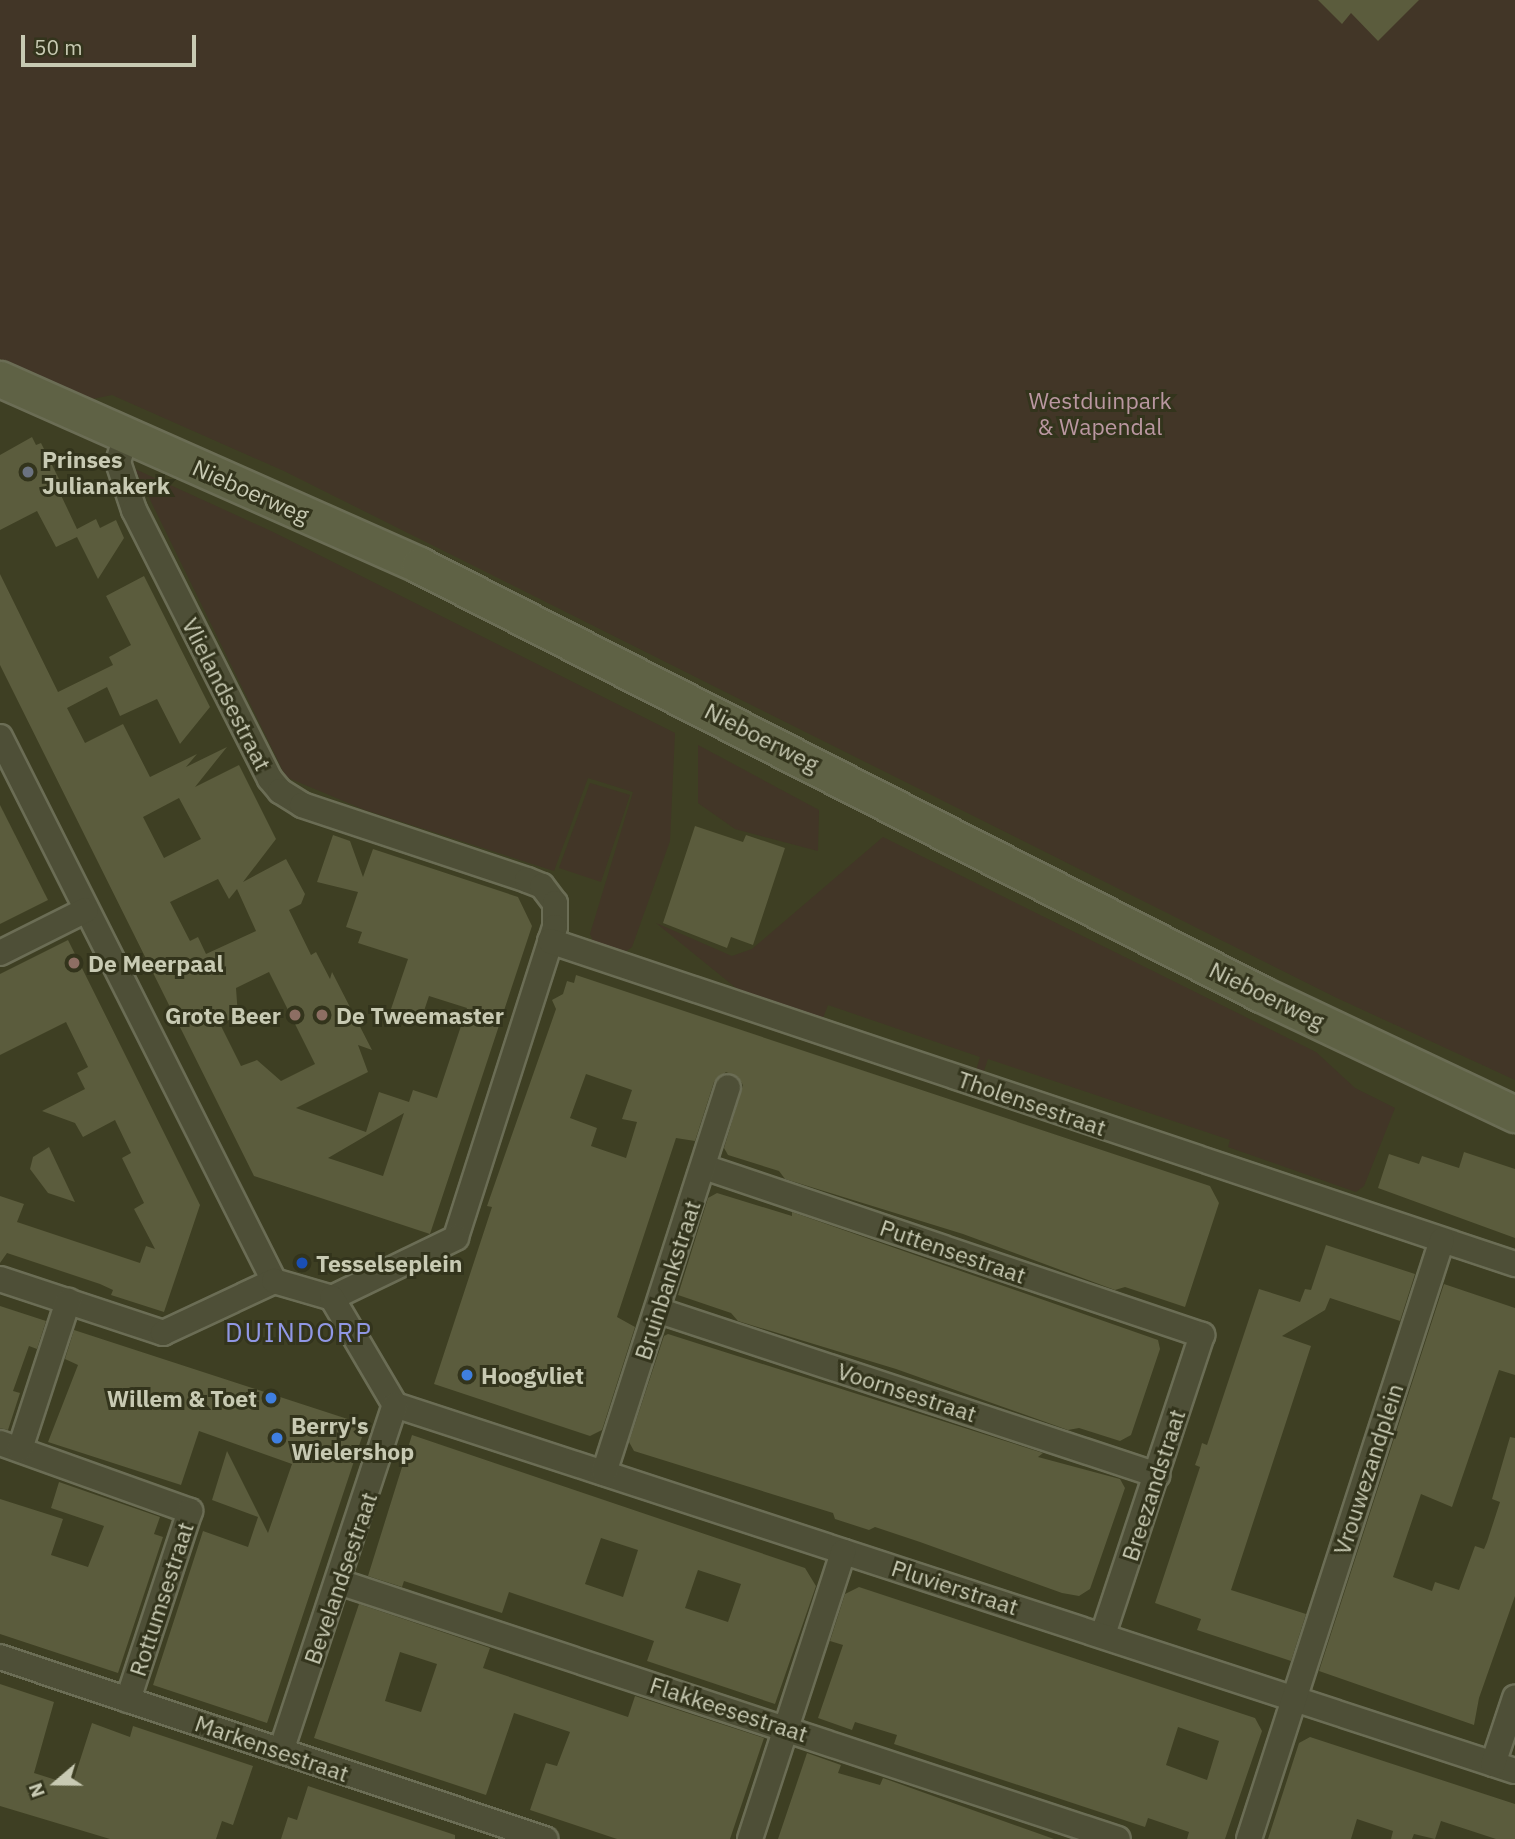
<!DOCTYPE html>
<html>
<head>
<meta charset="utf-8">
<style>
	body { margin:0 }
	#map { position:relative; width:1515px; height:1839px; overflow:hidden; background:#3e3f23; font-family:"IBM Plex Sans",sans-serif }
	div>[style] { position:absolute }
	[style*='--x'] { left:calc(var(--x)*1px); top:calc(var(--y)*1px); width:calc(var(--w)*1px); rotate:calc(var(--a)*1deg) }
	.green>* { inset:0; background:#423627 }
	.building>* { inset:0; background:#5b5c3d }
	.roads { filter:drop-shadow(2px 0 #6b6d55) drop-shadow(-2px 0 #6b6d55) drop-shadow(0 2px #6b6d55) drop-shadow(0 -2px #6b6d55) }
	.street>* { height:24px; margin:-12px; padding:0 12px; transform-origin:12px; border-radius:12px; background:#4e4f37 }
	.secondary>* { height:35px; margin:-17.5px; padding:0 17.5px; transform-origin:17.5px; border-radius:17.5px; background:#5f6245 }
	.dots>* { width:19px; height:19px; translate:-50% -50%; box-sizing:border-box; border:4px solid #33341c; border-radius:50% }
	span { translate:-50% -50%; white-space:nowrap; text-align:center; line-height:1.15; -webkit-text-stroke:6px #33341c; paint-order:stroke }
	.park-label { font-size:23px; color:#ba97a1 }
	.poi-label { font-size:23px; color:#c8cab3; font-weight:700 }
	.left { translate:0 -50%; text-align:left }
	.right { translate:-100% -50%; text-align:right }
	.street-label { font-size:23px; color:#c8cab3 }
	.quarter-label { font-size:26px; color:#9097e4; letter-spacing:2px }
	.north { position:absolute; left:21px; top:1748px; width:70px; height:70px; -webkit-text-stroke:5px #33341c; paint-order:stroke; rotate:250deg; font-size:19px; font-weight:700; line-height:28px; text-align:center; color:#c8cab3 }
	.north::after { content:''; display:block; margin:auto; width:24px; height:32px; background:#c8cab3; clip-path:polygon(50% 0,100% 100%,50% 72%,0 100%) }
	.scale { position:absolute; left:21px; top:35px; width:175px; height:32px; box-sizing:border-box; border:4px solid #c8cab3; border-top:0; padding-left:9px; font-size:21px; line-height:24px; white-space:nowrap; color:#c8cab3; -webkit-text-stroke:5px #33341c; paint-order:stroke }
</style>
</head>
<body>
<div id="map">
	<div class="green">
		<div style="clip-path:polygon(0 0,1515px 0,1515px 1080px,1337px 998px,284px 471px,112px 395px,88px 400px,0 359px)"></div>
		<div style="clip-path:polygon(135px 469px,271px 531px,675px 733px,670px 841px,632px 947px,624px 953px,593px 941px,590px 934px,633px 792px,588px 778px,554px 871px,365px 810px,286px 777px)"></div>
		<div style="clip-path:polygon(698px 745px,819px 810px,818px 851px,735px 829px,698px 803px)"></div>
		<div style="clip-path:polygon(590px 783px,630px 795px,601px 882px,559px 868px)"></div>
		<div style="clip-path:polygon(883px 837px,1316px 1052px,1355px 1088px,1395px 1108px,1364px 1186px,1356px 1192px,1228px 1147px,1230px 1140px,988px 1059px,982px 1076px,975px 1074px,980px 1057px,828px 1005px,821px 1023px,741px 992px,656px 923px,732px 956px,752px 949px)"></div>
	</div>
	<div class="building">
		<div style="clip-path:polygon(1318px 0,1419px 0,1378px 41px,1351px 13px,1342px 24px)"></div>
		<div style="clip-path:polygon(32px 437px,36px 445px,41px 443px,64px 489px,59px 491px,77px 529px,96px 519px,100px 528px,116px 520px,124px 538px,98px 579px,77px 537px,56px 547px,37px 511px,0 530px,0 455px)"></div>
		<div style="clip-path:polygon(evenodd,0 574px,58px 692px,113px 665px,109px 657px,131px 645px,106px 596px,144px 576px,210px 707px,180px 744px,157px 699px,120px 716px,107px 687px,67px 708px,85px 743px,123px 724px,150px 777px,197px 754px,186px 767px,227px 747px,195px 787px,239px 765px,276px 839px,243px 882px,286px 859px,305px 894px,301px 904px,289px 910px,311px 955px,316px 952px,330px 979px,332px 972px,372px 1050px,358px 1045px,368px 1072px,296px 1108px,366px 1132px,379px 1092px,409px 1102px,413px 1090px,437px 1098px,467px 1008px,429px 996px,421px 1020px,391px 1009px,408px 959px,358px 943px,362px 932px,346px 927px,358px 892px,317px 882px,333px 835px,350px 841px,363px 877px,373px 849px,518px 897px,532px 926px,430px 1234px,254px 1176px,0 665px,0 574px,179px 798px,201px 839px,164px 858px,143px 817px,179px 798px,0 574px,218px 879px,229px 899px,237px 889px,256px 931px,206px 954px,198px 937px,190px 941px,170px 902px,218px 879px,0 574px,269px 972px,315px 1064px,281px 1081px,257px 1060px,241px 1066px,220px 1024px,238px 1016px,236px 988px,269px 972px,0 574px,404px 1113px,383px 1176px,328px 1158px,364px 1137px,404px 1113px)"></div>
		<div style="clip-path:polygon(0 805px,48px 900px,0 924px)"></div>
		<div style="clip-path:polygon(695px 826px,743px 842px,746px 835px,785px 848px,753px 945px,731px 937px,727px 948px,663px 923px)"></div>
		<div style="clip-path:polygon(68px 940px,200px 1205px,164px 1312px,111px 1295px,113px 1290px,100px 1284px,7px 1253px,0 1263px,0 1196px,24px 1204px,17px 1222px,140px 1263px,146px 1246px,155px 1249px,134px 1209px,144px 1203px,122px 1158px,131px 1153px,115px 1120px,83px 1137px,75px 1123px,42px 1111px,85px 1089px,77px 1073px,88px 1067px,66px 1022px,0 1055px,0 974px)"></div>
		<div style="clip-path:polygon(evenodd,576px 975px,1210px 1186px,1219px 1203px,1185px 1307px,1125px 1287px,1115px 1290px,963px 1234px,785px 1179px,779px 1171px,728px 1155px,724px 1148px,743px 1085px,738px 1077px,726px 1072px,714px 1082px,695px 1141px,676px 1138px,617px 1317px,635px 1327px,602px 1430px,590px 1436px,434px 1384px,492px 1207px,487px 1206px,556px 1009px,552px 1000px,563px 994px,567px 981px,574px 983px,576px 975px,586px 1074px,632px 1090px,622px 1119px,637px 1122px,626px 1158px,591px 1146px,597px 1128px,570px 1118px,586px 1074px)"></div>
		<div style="clip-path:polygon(49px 1147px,75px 1202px,48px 1193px,30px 1169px,33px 1157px)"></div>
		<div style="clip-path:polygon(1464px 1152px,1515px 1169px,1515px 1238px,1378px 1188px,1389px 1154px,1419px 1164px,1422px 1156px,1459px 1168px)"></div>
		<div style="clip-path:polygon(717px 1193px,792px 1216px,792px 1212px,1158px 1340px,1160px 1349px,1131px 1435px,1120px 1441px,1079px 1428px,1068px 1430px,896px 1369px,738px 1321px,731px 1313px,678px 1295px,708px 1198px)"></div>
		<div style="clip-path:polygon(1326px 1245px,1415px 1274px,1400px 1321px,1330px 1298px,1325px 1310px,1282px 1336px,1311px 1346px,1231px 1590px,1306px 1614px,1291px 1661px,1197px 1630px,1201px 1619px,1155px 1603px,1200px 1467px,1195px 1465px,1199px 1454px,1202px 1443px,1207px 1445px,1259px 1289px,1300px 1302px,1305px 1289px,1311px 1290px)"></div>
		<div style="clip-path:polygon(1444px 1284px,1515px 1308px,1515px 1375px,1499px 1370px,1452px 1507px,1421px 1494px,1393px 1577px,1432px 1591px,1435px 1582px,1459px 1590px,1475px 1546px,1484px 1549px,1487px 1542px,1500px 1502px,1492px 1499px,1510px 1437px,1515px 1438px,1515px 1596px,1479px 1698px,1474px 1725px,1319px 1671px)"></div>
		<div style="clip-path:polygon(0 1306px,46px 1321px,37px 1349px,29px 1346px,13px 1391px,20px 1393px,8px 1430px,0 1428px)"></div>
		<div style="clip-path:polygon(74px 1330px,366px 1425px,267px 1723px,153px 1685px,203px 1531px,248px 1547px,258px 1517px,212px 1500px,227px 1451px,268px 1533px,292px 1464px,199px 1431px,181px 1485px,48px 1442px,78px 1365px,65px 1359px)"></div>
		<div style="clip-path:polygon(668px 1334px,1043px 1453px,1038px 1457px,1120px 1479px,1125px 1488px,1090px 1589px,1079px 1596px,1062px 1593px,920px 1542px,875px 1527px,869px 1530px,835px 1519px,833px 1513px,634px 1451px,629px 1442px,664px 1336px)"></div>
		<div style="clip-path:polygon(evenodd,412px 1435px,805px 1568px,816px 1586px,775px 1704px,647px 1661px,654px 1641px,509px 1592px,502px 1613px,404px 1581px,402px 1587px,368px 1576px,412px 1435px,601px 1538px,638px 1550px,623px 1597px,585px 1584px,601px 1538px,412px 1435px,698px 1570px,741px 1584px,728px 1622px,685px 1608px,698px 1570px)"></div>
		<div style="clip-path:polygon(59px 1482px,160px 1517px,154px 1534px,163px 1537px,118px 1673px,0 1634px,0 1499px,63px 1519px,51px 1555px,88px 1567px,104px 1526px,51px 1508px)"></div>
		<div style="clip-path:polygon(evenodd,859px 1587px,1255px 1718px,1262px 1731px,1225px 1839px,1187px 1839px,1189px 1832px,1148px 1818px,1145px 1827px,894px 1744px,897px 1735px,855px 1722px,852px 1730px,818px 1718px,843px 1645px,830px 1641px,845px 1594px,859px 1587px,1178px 1727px,1219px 1741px,1207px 1780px,1166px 1765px,1178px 1727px)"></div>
		<div style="clip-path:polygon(evenodd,359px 1604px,490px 1648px,483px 1668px,628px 1717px,635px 1696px,764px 1738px,730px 1839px,617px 1839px,530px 1810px,546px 1763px,557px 1766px,570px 1732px,514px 1713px,486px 1795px,314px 1738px,359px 1604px,400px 1652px,437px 1664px,421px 1712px,385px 1701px,400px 1652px)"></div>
		<div style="clip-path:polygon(0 1684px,54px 1702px,34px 1773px,72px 1785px,92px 1723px,130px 1737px,133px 1726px,253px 1766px,233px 1825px,222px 1821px,216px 1839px,110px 1839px,0 1806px)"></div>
		<div style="clip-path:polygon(1310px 1737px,1515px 1804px,1515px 1839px,1496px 1839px,1441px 1821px,1435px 1839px,1414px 1834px,1412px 1839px,1391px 1839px,1393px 1831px,1357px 1819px,1351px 1839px,1268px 1839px,1299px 1743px)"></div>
		<div style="clip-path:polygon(807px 1753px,841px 1765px,838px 1773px,880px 1785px,883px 1778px,1054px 1839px,778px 1839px)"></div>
		<div style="clip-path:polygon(308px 1786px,455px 1835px,455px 1839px,281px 1839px,288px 1817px,297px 1820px)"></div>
	</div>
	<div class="roads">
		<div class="street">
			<div style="--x:126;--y:436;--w:27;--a:107"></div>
			<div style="--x:118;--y:462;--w:51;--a:71.6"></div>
			<div style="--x:134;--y:510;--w:301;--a:63.2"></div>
			<div style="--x:270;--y:779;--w:16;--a:50"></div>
			<div style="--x:280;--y:791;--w:26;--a:32"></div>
			<div style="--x:302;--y:805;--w:237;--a:18.4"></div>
			<div style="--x:527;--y:880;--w:16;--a:22"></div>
			<div style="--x:542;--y:886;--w:21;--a:53"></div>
			<div style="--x:555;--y:903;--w:24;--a:90"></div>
			<div style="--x:555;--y:927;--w:326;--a:107.7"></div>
			<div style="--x:456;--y:1238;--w:138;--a:154.2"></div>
			<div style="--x:0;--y:737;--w:609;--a:63.27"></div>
			<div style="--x:550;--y:941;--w:1018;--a:18.51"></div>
			<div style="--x:0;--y:953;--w:96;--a:-26.6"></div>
			<div style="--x:704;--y:1167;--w:526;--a:18.64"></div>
			<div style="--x:1202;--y:1335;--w:316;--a:108.3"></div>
			<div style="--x:0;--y:1279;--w:172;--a:18.3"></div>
			<div style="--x:163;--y:1333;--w:123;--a:-25.1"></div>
			<div style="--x:274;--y:1281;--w:60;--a:16.3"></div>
			<div style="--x:332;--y:1298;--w:124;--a:59.5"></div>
			<div style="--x:657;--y:1310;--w:527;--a:18.26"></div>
			<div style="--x:395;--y:1405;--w:1178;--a:18.1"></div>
			<div style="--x:0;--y:1443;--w:202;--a:19.7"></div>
			<div style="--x:190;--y:1511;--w:199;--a:108.2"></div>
			<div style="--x:20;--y:1449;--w:156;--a:-72"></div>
			<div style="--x:604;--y:1473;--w:405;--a:-72.2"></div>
			<div style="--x:339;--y:1582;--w:820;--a:18.26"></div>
			<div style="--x:0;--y:1657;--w:575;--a:18.47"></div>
			<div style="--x:281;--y:1751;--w:364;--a:-71.8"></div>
			<div style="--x:1493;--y:1764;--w:70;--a:-71.6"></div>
			<div style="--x:750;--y:1839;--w:302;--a:-72"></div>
			<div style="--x:1249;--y:1839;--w:629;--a:-72.14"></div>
		</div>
		<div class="secondary">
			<div style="--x:0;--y:379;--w:458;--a:23.9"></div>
			<div style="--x:419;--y:565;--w:945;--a:27"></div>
			<div style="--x:1261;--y:994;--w:281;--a:25.3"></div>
		</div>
	</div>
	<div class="dots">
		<div style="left:28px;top:472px;background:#6b7280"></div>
		<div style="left:74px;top:963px;background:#8d6e63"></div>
		<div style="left:295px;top:1015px;background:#8d6e63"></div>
		<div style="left:322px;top:1015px;background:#8d6e63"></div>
		<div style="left:302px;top:1263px;background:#1a4fb4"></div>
		<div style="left:467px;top:1375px;background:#3f7fe0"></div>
		<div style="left:271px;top:1398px;background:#3f7fe0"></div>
		<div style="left:277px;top:1438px;background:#3f7fe0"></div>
	</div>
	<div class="park-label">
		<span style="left:1100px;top:413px">Westduinpark<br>&amp; Wapendal</span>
	</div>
	<div class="poi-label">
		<span class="left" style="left:42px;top:472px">Prinses<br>Julianakerk</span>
		<span class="left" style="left:88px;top:963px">De Meerpaal</span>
		<span class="right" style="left:281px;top:1015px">Grote Beer</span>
		<span class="left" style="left:336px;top:1015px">De Tweemaster</span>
		<span class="left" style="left:316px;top:1263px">Tesselseplein</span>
		<span class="left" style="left:481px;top:1375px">Hoogvliet</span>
		<span class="right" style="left:257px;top:1398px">Willem &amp; Toet</span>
		<span class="left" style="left:291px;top:1438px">Berry's<br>Wielershop</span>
	</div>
	<div class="street-label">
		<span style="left:251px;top:491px;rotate:24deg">Nieboerweg</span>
		<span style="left:227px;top:694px;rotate:63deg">Vlielandsestraat</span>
		<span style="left:762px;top:737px;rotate:27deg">Nieboerweg</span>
		<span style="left:1267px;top:995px;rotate:26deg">Nieboerweg</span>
		<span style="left:1032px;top:1103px;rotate:19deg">Tholensestraat</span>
		<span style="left:953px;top:1251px;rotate:19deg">Puttensestraat</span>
		<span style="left:667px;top:1280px;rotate:-72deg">Bruinbankstraat</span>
		<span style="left:907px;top:1392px;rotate:18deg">Voornsestraat</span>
		<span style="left:1368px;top:1469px;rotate:-72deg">Vrouwezandplein</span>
		<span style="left:1153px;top:1485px;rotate:-72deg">Breezandstraat</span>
		<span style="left:340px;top:1578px;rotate:-71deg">Bevelandsestraat</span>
		<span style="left:955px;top:1587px;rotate:18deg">Pluvierstraat</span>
		<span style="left:161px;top:1599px;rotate:-72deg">Rottumsestraat</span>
		<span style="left:729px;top:1709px;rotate:18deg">Flakkeesestraat</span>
		<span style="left:272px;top:1748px;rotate:19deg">Markensestraat</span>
	</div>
	<div class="quarter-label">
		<span style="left:299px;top:1333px">DUINDORP</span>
	</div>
	<div class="north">N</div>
	<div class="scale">50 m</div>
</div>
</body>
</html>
